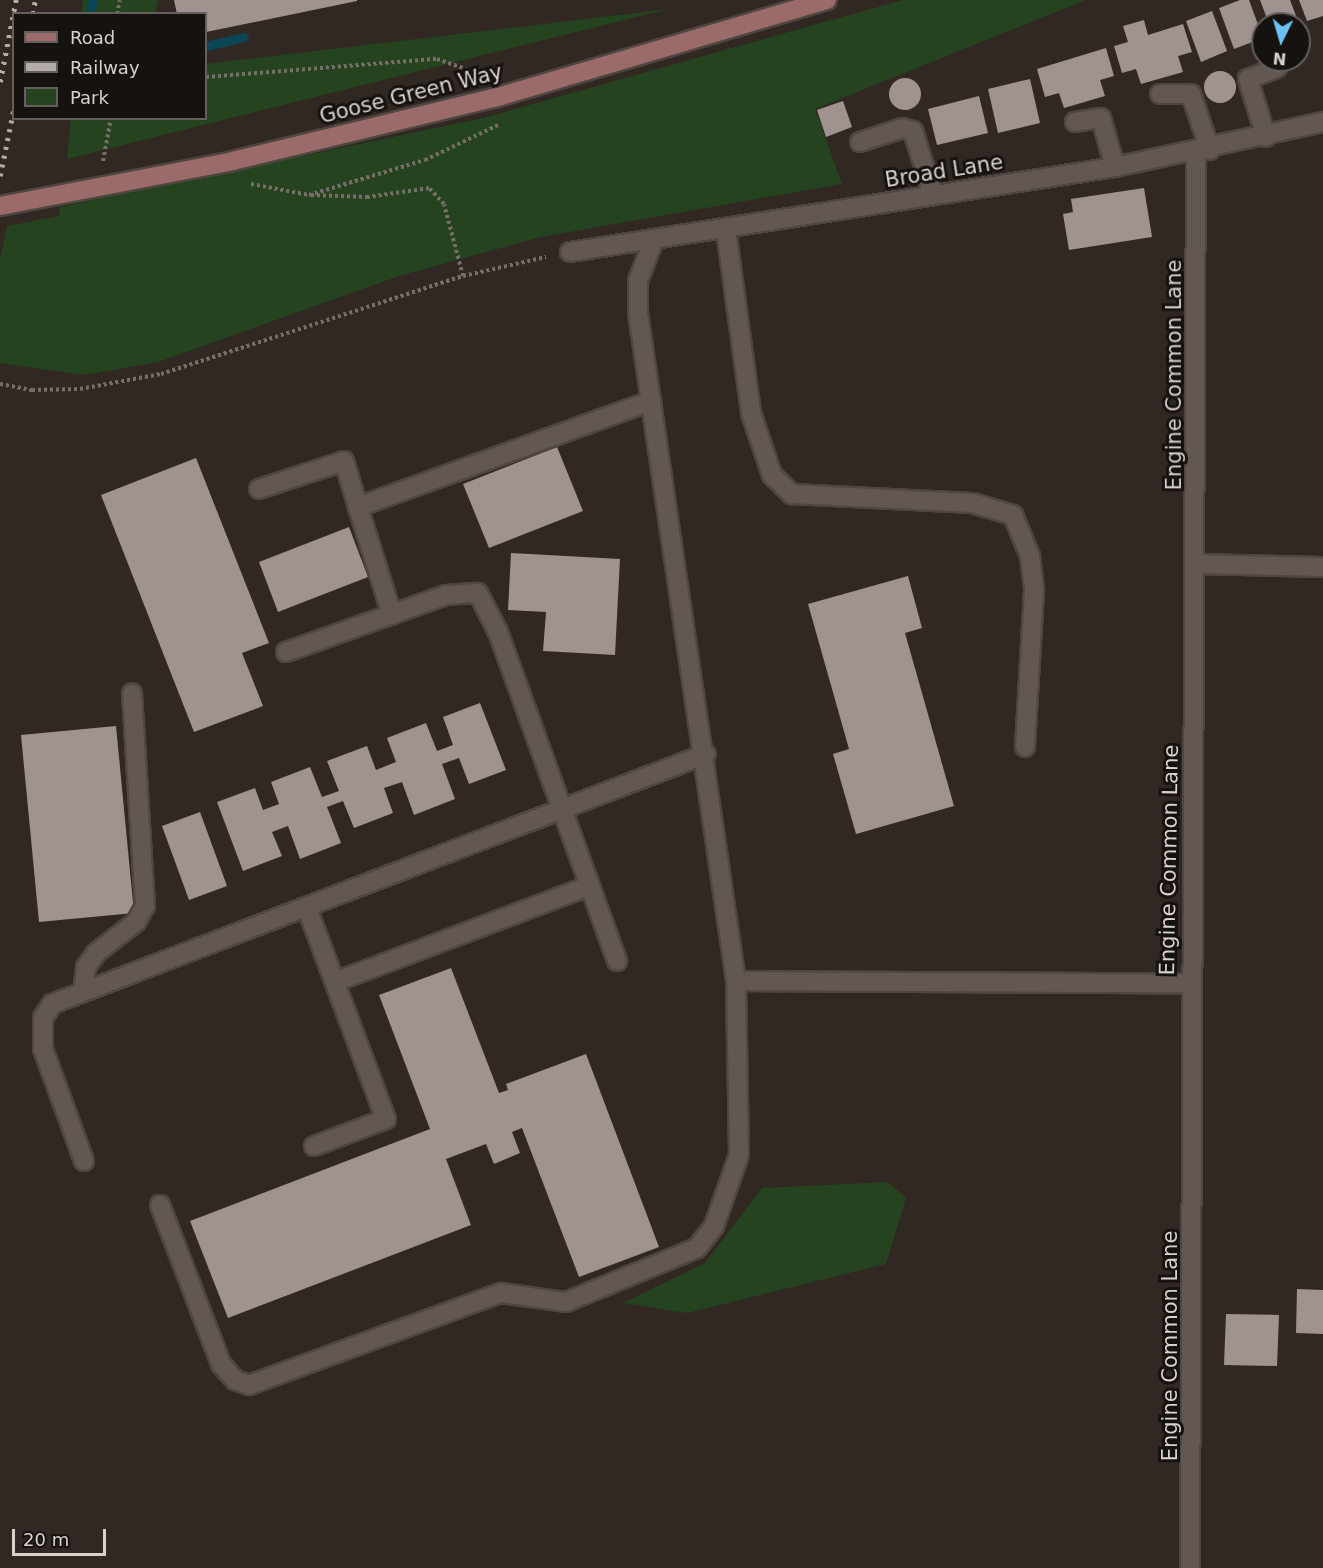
<!DOCTYPE html>
<html>
<head>
<meta charset="utf-8">
<style>
	body { margin:0 }
	#map { position:relative; width:1323px; height:1568px; overflow:hidden; background:#322823; font-family:"DejaVu Sans",sans-serif }
	div>[style] { position:absolute }
	[style*='--x'] { left:calc(var(--x)*1px); top:calc(var(--y)*1px); width:calc(var(--w)*1px); rotate:calc(var(--a)*1deg) }
	.green>* { inset:0; background:#24431e }
	.stream>* { height:9px; margin:-4.5px; padding:0 4.5px; transform-origin:4.5px; border-radius:4.5px; background:#0b4657 }
	.building>* { inset:0; background:#a0928e }
	.round { border-radius:50% }
	.path>* { height:4px; margin-top:-2px; transform-origin:0; background:repeating-linear-gradient(90deg,#776e6a 0 3px,transparent 0 6px) }
	.roads { filter:drop-shadow(2px 0 #4f4642) drop-shadow(-2px 0 #4f4642) drop-shadow(0 2px #4f4642) drop-shadow(0 -2px #4f4642) }
	.minor>* { height:18px; margin:-9px; padding:0 9px; transform-origin:9px; border-radius:9px; background:#635752 }
	.major>* { height:18px; margin:-9px; padding:0 9px; transform-origin:9px; border-radius:9px; background:#9b6b69 }
	.rail>* { height:4.5px; margin-top:-2.25px; transform-origin:0; background:repeating-linear-gradient(90deg,#b4aca9 0 3px,transparent 0 9px) }
	span { translate:-50% -50%; white-space:nowrap; text-align:center; line-height:1.15; -webkit-text-stroke:6px #161210; paint-order:stroke }
	.street-label { font-size:21px; color:#d8d1ce }
	.legend { position:absolute; left:12px; top:12px; width:195px; height:108px; box-sizing:border-box; background:#161210; border:2px solid #645e5c; margin:0; padding:8px 10px; list-style:none; font-size:18px; color:#d8d1ce }
	.legend li { display:flex; align-items:center; gap:12px; height:30px }
	.legend b { width:30px; border:2px solid #645e5c }
	.north { position:absolute; left:1251px; top:12px; width:60px; height:60px; box-sizing:border-box; background:#161210; border:2px solid #645e5c; border-radius:50%; rotate:185deg; font-size:16px; font-weight:700; line-height:24px; text-align:center; color:#d8d1ce }
	.north::after { content:''; display:block; margin:auto; width:21px; height:27px; background:#6cc3f2; clip-path:polygon(50% 0,100% 100%,50% 72%,0 100%) }
	.scale { position:absolute; left:12px; top:1529px; width:94px; height:27px; box-sizing:border-box; border:3px solid #d8d1ce; border-top:0; padding-left:8px; font-size:18px; line-height:21px; white-space:nowrap; color:#d8d1ce; -webkit-text-stroke:4px #161210; paint-order:stroke }
</style>
</head>
<body>
<div id="map">
	<div class="green">
		<div style="clip-path:polygon(83px 0,158px 0,155px 13px,81px 13px)"></div>
		<div style="clip-path:polygon(903px 0,1086px 0,815px 109px,842px 184px,541px 237px,399px 276px,158px 362px,84px 375px,0 363px,0 260px,7px 226px,59px 216px,60px 207px,483px 118px)"></div>
		<div style="clip-path:polygon(669px 9px,371px 83px,67px 159px,71px 119px,206px 118px,206px 64px)"></div>
		<div style="clip-path:polygon(888px 1182px,906px 1198px,886px 1264px,687px 1313px,623px 1303px,705px 1263px,762px 1188px)"></div>
	</div>
	<div class="stream">
		<div style="--x:90;--y:14;--w:14;--a:-78"></div>
		<div style="--x:206;--y:46;--w:39;--a:-13"></div>
	</div>
	<div class="building">
		<div style="clip-path:polygon(174px 0,357px 0,357px 1px,206px 32px,206px 14px,177px 14px)"></div>
		<div style="clip-path:polygon(1240px 0,1249px 0,1263px 38px,1234px 49px,1219px 8px)"></div>
		<div style="clip-path:polygon(1260px 0,1290px 0,1299px 24px,1269px 24px)"></div>
		<div style="clip-path:polygon(1299px 0,1323px 0,1323px 16px,1307px 21px)"></div>
		<div style="clip-path:polygon(1212px 11px,1227px 51px,1201px 62px,1186px 21px)"></div>
		<div style="clip-path:polygon(1144px 20px,1148px 35px,1183px 24px,1192px 52px,1178px 56px,1183px 72px,1141px 84px,1136px 69px,1122px 73px,1114px 46px,1128px 42px,1123px 26px)"></div>
		<div style="clip-path:polygon(1106px 48px,1114px 76px,1100px 80px,1105px 96px,1064px 108px,1059px 93px,1045px 97px,1037px 69px)"></div>
		<div class="round" style="left:1204px;top:71px;width:32px;height:32px"></div>
		<div class="round" style="left:889px;top:78px;width:32px;height:32px"></div>
		<div style="clip-path:polygon(1030px 79px,1040px 123px,998px 133px,988px 89px)"></div>
		<div style="clip-path:polygon(979px 96px,988px 133px,937px 145px,928px 109px)"></div>
		<div style="clip-path:polygon(843px 101px,852px 127px,826px 137px,817px 110px)"></div>
		<div style="clip-path:polygon(1144px 188px,1152px 237px,1069px 250px,1063px 214px,1073px 212px,1071px 199px)"></div>
		<div style="clip-path:polygon(557px 447px,583px 511px,489px 548px,463px 484px)"></div>
		<div style="clip-path:polygon(196px 458px,269px 643px,242px 653px,263px 706px,194px 732px,101px 495px)"></div>
		<div style="clip-path:polygon(349px 527px,368px 577px,278px 612px,259px 562px)"></div>
		<div style="clip-path:polygon(511px 553px,620px 559px,615px 655px,543px 651px,546px 612px,508px 610px)"></div>
		<div style="clip-path:polygon(908px 576px,922px 628px,905px 633px,954px 806px,856px 834px,833px 754px,849px 749px,808px 604px)"></div>
		<div style="clip-path:polygon(480px 703px,506px 770px,469px 784px,459px 758px,442px 764px,455px 799px,414px 815px,402px 782px,384px 788px,393px 813px,354px 828px,343px 801px,327px 807px,341px 843px,300px 859px,288px 826px,272px 832px,282px 856px,243px 871px,217px 802px,255px 788px,263px 810px,279px 804px,271px 782px,310px 767px,322px 797px,339px 791px,327px 761px,367px 746px,376px 770px,396px 762px,387px 738px,426px 723px,437px 751px,453px 745px,443px 717px)"></div>
		<div style="clip-path:polygon(116px 726px,134px 913px,39px 922px,21px 735px)"></div>
		<div style="clip-path:polygon(200px 812px,227px 886px,189px 900px,162px 826px)"></div>
		<div style="clip-path:polygon(451px 968px,499px 1093px,508px 1090px,506px 1084px,586px 1054px,659px 1247px,579px 1277px,522px 1128px,512px 1132px,520px 1153px,494px 1164px,486px 1144px,446px 1159px,471px 1225px,228px 1318px,190px 1221px,430px 1129px,379px 995px)"></div>
		<div style="clip-path:polygon(1297px 1289px,1323px 1290px,1323px 1334px,1296px 1333px)"></div>
		<div style="clip-path:polygon(1226px 1314px,1279px 1315px,1277px 1366px,1224px 1365px)"></div>
	</div>
	<div class="path">
		<div style="--x:117;--y:14;--w:14;--a:-78"></div>
		<div style="--x:206;--y:77;--w:232;--a:-4.5"></div>
		<div style="--x:437;--y:59;--w:52;--a:19.1"></div>
		<div style="--x:103;--y:161;--w:44;--a:-79.5"></div>
		<div style="--x:251;--y:184;--w:59;--a:10.7"></div>
		<div style="--x:463;--y:276;--w:74;--a:-104.8"></div>
		<div style="--x:444;--y:204;--w:22;--a:-133"></div>
		<div style="--x:429;--y:188;--w:62;--a:171.6"></div>
		<div style="--x:368;--y:197;--w:59;--a:-178.1"></div>
		<div style="--x:309;--y:195;--w:121;--a:-16.8"></div>
		<div style="--x:425;--y:160;--w:81;--a:-25.6"></div>
		<div style="--x:0;--y:384;--w:33;--a:11"></div>
		<div style="--x:32;--y:390;--w:48;--a:-1.2"></div>
		<div style="--x:80;--y:389;--w:82;--a:-10.5"></div>
		<div style="--x:161;--y:374;--w:318;--a:-18"></div>
		<div style="--x:463;--y:276;--w:85;--a:-12.9"></div>
	</div>
	<div class="roads">
		<div class="minor">
			<div style="--x:1160;--y:94;--w:31;--a:0"></div>
			<div style="--x:1191;--y:94;--w:59;--a:71.3"></div>
			<div style="--x:1075;--y:122;--w:26;--a:-9"></div>
			<div style="--x:1101;--y:118;--w:51;--a:74.1"></div>
			<div style="--x:1266;--y:137;--w:61;--a:-107.2"></div>
			<div style="--x:1248;--y:79;--w:31;--a:-21"></div>
			<div style="--x:860;--y:142;--w:45;--a:-18"></div>
			<div style="--x:903;--y:128;--w:10;--a:17"></div>
			<div style="--x:913;--y:131;--w:67;--a:72.6"></div>
			<div style="--x:726;--y:230;--w:185;--a:82.2"></div>
			<div style="--x:751;--y:413;--w:65;--a:71.3"></div>
			<div style="--x:772;--y:475;--w:28;--a:44"></div>
			<div style="--x:792;--y:494;--w:180;--a:2.9"></div>
			<div style="--x:972;--y:503;--w:43;--a:16.3"></div>
			<div style="--x:1013;--y:515;--w:44;--a:67.5"></div>
			<div style="--x:1030;--y:556;--w:35;--a:83"></div>
			<div style="--x:1034;--y:591;--w:156;--a:93.3"></div>
			<div style="--x:570;--y:252;--w:552;--a:-8.86"></div>
			<div style="--x:1115;--y:167;--w:213;--a:-12.2"></div>
			<div style="--x:259;--y:489;--w:89;--a:-18.2"></div>
			<div style="--x:344;--y:461;--w:48;--a:73.1"></div>
			<div style="--x:1196;--y:564;--w:127;--a:1.4"></div>
			<div style="--x:392;--y:615;--w:113;--a:-107.5"></div>
			<div style="--x:358;--y:507;--w:312;--a:-19.9"></div>
			<div style="--x:286;--y:652;--w:170;--a:-19.6"></div>
			<div style="--x:446;--y:595;--w:32;--a:-4"></div>
			<div style="--x:478;--y:593;--w:44;--a:62.9"></div>
			<div style="--x:498;--y:632;--w:350;--a:70.1"></div>
			<div style="--x:307;--y:908;--w:225;--a:69.5"></div>
			<div style="--x:386;--y:1119;--w:77;--a:159.4"></div>
			<div style="--x:736;--y:981;--w:452;--a:0.3"></div>
			<div style="--x:335;--y:982;--w:272;--a:-20.7"></div>
			<div style="--x:83;--y:992;--w:25;--a:-83"></div>
			<div style="--x:86;--y:967;--w:17;--a:-54"></div>
			<div style="--x:96;--y:953;--w:51;--a:-37.8"></div>
			<div style="--x:136;--y:922;--w:18;--a:-61"></div>
			<div style="--x:145;--y:906;--w:213;--a:-93.5"></div>
			<div style="--x:84;--y:1161;--w:119;--a:-110.1"></div>
			<div style="--x:43;--y:1049;--w:31;--a:-90"></div>
			<div style="--x:43;--y:1018;--w:17;--a:-57"></div>
			<div style="--x:52;--y:1004;--w:700;--a:-20.92"></div>
			<div style="--x:160;--y:1205;--w:170;--a:69"></div>
			<div style="--x:221;--y:1364;--w:21;--a:49"></div>
			<div style="--x:235;--y:1380;--w:15;--a:20"></div>
			<div style="--x:249;--y:1385;--w:268;--a:-20.1"></div>
			<div style="--x:501;--y:1293;--w:66;--a:7.9"></div>
			<div style="--x:566;--y:1302;--w:142;--a:-22.4"></div>
			<div style="--x:697;--y:1248;--w:28;--a:-52"></div>
			<div style="--x:714;--y:1226;--w:75;--a:-70.6"></div>
			<div style="--x:739;--y:1155;--w:174;--a:-91"></div>
			<div style="--x:736;--y:981;--w:675;--a:-98.35"></div>
			<div style="--x:638;--y:313;--w:32;--a:-90"></div>
			<div style="--x:638;--y:281;--w:45;--a:-69.1"></div>
			<div style="--x:1190;--y:1568;--w:1415;--a:-89.76"></div>
		</div>
		<div class="major">
			<div style="--x:0;--y:206;--w:237;--a:-10.9"></div>
			<div style="--x:233;--y:161;--w:268;--a:-13.6"></div>
			<div style="--x:494;--y:98;--w:347;--a:-16.4"></div>
		</div>
	</div>
	<div class="rail">
		<div style="--x:33;--y:14;--w:14;--a:-82"></div>
		<div style="--x:0;--y:82;--w:84;--a:-79"></div>
		<div style="--x:0;--y:176;--w:69;--a:-78.4"></div>
	</div>
	<div class="street-label">
		<span style="left:411px;top:94px;rotate:-14deg">Goose Green Way</span>
		<span style="left:944px;top:171px;rotate:-9deg">Broad Lane</span>
		<span style="left:1174px;top:375px;rotate:-90deg">Engine Common Lane</span>
		<span style="left:1169px;top:860px;rotate:-89deg">Engine Common Lane</span>
		<span style="left:1170px;top:1346px;rotate:-90deg">Engine Common Lane</span>
	</div>
	<ul class="legend">
	<li><b style="height:8px;background:#9b6b69"></b>Road</li>
	<li><b style="height:8px;background:#b4aca9"></b>Railway</li>
	<li><b style="height:16px;background:#24431e"></b>Park</li>
	</ul>
	<div class="north">N</div>
	<div class="scale">20 m</div>
</div>
</body>
</html>
